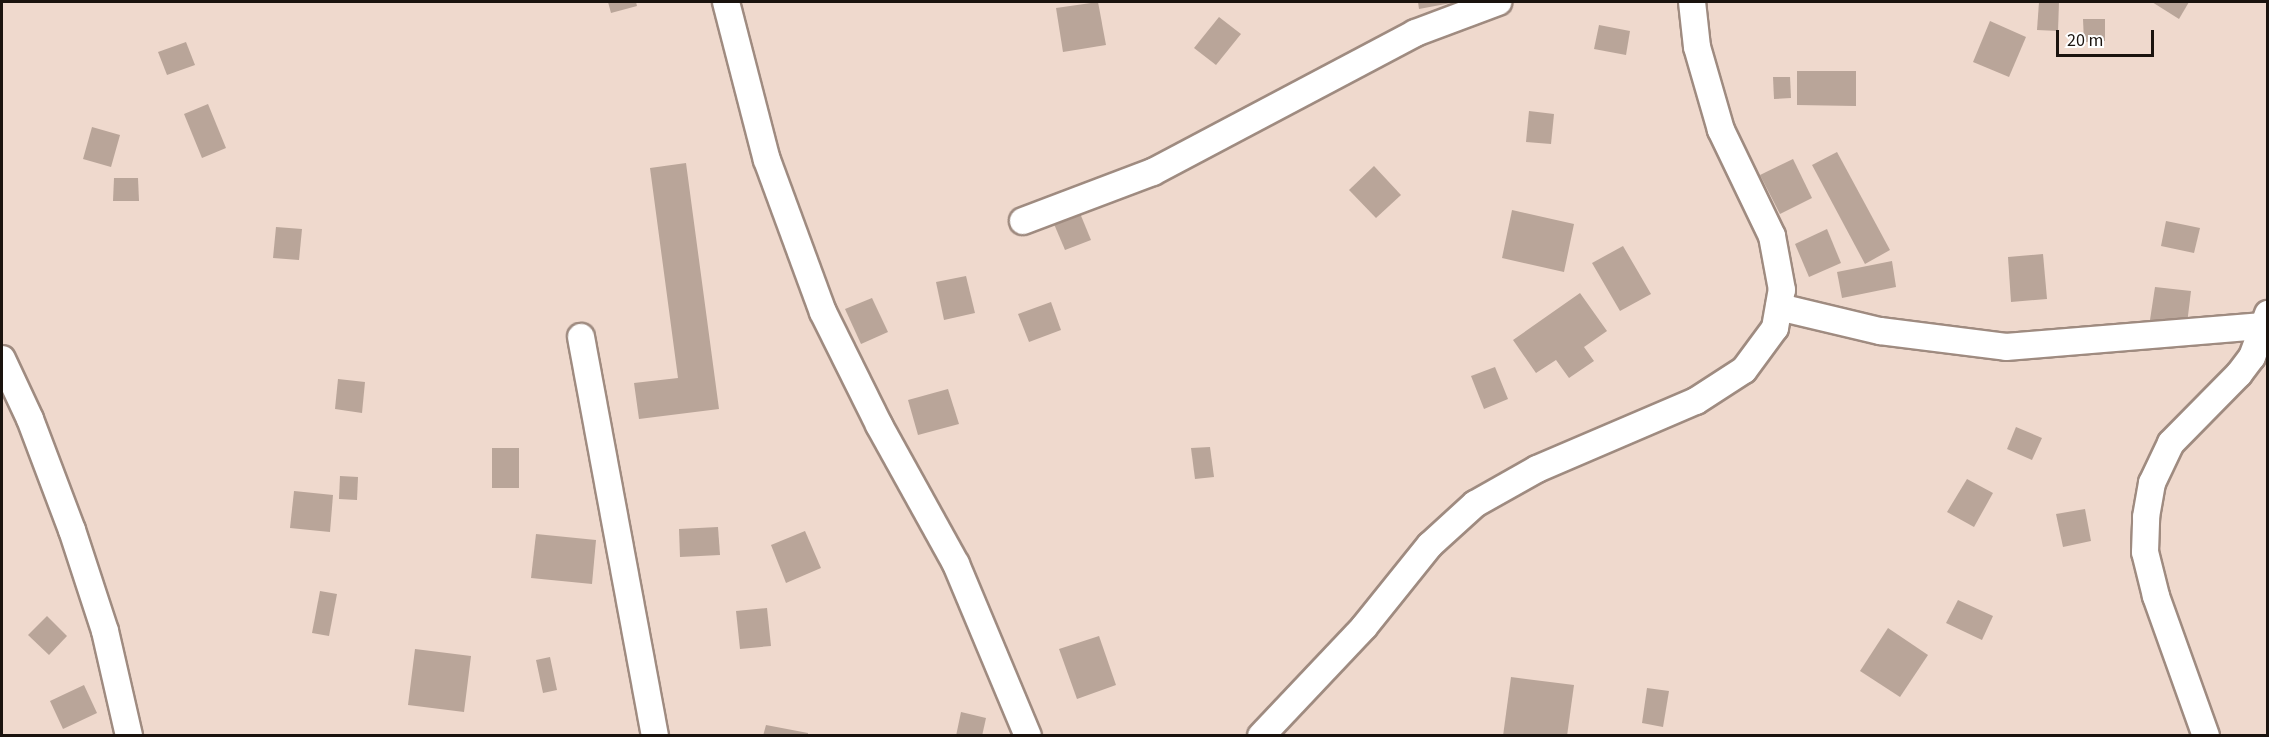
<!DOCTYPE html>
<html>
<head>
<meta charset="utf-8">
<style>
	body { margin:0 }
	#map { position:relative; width:2269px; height:737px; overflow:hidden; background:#efd9cd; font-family:"Source Sans 3",sans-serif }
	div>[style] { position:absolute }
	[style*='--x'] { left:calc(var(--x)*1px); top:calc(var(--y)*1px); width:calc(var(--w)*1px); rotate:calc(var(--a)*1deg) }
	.building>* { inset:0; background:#b9a599 }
	.roads { filter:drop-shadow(2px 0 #9f8b80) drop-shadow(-2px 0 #9f8b80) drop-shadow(0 2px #9f8b80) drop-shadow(0 -2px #9f8b80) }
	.street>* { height:26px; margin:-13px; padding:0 13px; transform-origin:13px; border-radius:13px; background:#fff }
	span { translate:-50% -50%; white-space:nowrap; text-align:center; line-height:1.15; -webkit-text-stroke:4.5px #fff; paint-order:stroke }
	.frame { position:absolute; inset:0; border:3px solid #1a130e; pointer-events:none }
	.scale { position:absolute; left:2056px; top:30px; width:98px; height:27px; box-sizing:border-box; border:3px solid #1a130e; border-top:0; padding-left:8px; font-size:18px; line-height:21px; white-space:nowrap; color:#1a130e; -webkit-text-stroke:4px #fff; paint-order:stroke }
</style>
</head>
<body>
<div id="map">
	<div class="building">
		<div style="clip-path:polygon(608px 2px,636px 2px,637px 6px,611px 13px)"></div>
		<div style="clip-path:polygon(1098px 2px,1106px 45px,1063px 52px,1056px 8px)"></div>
		<div style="clip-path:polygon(1418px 2px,1451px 2px,1451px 3px,1419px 9px)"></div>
		<div style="clip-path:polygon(2039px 2px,2059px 2px,2058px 31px,2037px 30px)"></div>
		<div style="clip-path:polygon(2152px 2px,2189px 2px,2179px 19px)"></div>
		<div style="clip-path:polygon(1219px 17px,1241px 34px,1216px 65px,1194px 48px)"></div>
		<div style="clip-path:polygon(2083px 19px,2105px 19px,2105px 41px,2084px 42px)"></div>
		<div style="clip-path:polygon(1990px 21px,2026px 37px,2009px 77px,1973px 62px)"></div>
		<div style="clip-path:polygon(1599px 25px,1630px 31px,1626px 55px,1594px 49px)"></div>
		<div style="clip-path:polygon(186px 42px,195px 65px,167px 75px,158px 52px)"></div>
		<div style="clip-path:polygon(1797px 71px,1856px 71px,1856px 106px,1797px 105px)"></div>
		<div style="clip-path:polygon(1773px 77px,1790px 77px,1791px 98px,1774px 99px)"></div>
		<div style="clip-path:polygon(208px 104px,226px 148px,202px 158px,184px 114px)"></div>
		<div style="clip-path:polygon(1529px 111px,1554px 114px,1551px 144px,1526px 142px)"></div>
		<div style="clip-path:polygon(92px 127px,120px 135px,111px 167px,83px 159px)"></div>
		<div style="clip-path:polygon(1837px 152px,1890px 250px,1865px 264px,1812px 165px)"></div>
		<div style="clip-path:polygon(1793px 159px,1812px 198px,1780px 214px,1760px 175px)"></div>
		<div style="clip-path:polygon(686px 163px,719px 409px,639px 419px,634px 383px,678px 378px,650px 168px)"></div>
		<div style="clip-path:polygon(1374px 166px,1401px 195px,1376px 218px,1349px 190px)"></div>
		<div style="clip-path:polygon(114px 178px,138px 178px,139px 201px,113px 201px)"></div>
		<div style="clip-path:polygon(1077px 206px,1091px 240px,1065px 250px,1051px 217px)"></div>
		<div style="clip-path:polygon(1512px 210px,1574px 224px,1564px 272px,1502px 258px)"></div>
		<div style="clip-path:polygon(2166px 221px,2200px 228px,2194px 253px,2161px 246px)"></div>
		<div style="clip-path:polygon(276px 227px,302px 229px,299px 260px,273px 258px)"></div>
		<div style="clip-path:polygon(1827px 229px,1841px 263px,1809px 277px,1795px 244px)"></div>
		<div style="clip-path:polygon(1623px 246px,1651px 294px,1620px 311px,1592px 263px)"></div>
		<div style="clip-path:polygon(2043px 254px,2047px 299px,2011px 302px,2008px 257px)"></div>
		<div style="clip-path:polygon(1892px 261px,1896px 287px,1842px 298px,1837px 272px)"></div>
		<div style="clip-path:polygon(966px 276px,975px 313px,944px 320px,936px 282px)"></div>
		<div style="clip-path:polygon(2155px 287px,2191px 291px,2187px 324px,2150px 320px)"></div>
		<div style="clip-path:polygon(1580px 293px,1607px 331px,1584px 347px,1594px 361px,1569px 378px,1556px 360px,1536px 373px,1513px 340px)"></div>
		<div style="clip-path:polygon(872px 298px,888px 332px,861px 344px,845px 309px)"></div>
		<div style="clip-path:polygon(1051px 302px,1061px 330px,1029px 342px,1018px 314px)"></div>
		<div style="clip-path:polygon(1495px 367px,1508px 399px,1484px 409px,1471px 376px)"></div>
		<div style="clip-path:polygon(338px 379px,365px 382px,362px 413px,335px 409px)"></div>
		<div style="clip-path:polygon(948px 389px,959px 424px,918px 435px,908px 400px)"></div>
		<div style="clip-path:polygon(2016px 427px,2042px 438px,2032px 460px,2007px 449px)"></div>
		<div style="clip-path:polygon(1210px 447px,1214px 477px,1195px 479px,1191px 448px)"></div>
		<div style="clip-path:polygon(492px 448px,519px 448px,519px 488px,492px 488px)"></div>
		<div style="clip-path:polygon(340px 476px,358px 477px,357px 500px,339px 499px)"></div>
		<div style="clip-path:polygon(1967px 479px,1993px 493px,1974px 527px,1947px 512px)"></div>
		<div style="clip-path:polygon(294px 491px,333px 495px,330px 532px,290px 528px)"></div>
		<div style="clip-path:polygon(2085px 509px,2091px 541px,2063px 547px,2056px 514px)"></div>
		<div style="clip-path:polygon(718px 527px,720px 555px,680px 557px,679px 529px)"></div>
		<div style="clip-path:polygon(805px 531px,821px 568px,786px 583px,771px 545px)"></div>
		<div style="clip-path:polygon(536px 534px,596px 540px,592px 584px,531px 578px)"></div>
		<div style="clip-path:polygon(320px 591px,337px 594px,329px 636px,312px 633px)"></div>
		<div style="clip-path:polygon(1958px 600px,1993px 616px,1982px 640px,1946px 623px)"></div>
		<div style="clip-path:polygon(767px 608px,771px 646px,740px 649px,736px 611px)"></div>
		<div style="clip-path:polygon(47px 616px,67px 636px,49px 655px,28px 635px)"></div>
		<div style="clip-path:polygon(1888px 628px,1928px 655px,1900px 697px,1860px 671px)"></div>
		<div style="clip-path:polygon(1099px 636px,1116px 685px,1077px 699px,1059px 649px)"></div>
		<div style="clip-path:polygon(415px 649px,471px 656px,464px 712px,408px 705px)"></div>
		<div style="clip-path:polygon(550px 657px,557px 690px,543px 693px,536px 660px)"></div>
		<div style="clip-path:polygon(1511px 677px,1574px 685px,1567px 736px,1503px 736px)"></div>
		<div style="clip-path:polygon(84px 685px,97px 713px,63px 729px,50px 701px)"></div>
		<div style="clip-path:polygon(1647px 688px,1669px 691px,1663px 727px,1642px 723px)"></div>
		<div style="clip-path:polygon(961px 712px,986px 718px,982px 736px,956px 736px)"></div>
		<div style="clip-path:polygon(766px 725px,808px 733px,808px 736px,763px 736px)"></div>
	</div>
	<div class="roads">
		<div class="street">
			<div style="--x:726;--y:2;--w:163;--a:75.5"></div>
			<div style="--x:767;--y:160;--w:162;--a:69.8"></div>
			<div style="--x:823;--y:312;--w:126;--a:63.6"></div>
			<div style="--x:879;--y:425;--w:159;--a:61"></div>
			<div style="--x:956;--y:564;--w:186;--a:67.3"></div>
			<div style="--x:1023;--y:221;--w:139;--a:-20.7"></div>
			<div style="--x:1153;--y:172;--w:297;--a:-27.9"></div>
			<div style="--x:1415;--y:33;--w:89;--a:-20.5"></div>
			<div style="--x:1779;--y:307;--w:104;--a:13.4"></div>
			<div style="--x:1880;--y:331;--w:127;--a:7.2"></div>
			<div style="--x:2006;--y:347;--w:258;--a:-4.7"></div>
			<div style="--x:581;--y:337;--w:406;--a:79.5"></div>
			<div style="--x:2;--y:359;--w:66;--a:65"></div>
			<div style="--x:30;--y:419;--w:119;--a:69.3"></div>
			<div style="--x:72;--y:530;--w:106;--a:71.9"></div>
			<div style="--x:105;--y:631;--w:108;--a:77.1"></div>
			<div style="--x:1261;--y:736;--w:150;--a:-46.6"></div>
			<div style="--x:1364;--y:627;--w:105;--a:-51.2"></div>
			<div style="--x:1430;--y:545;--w:61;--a:-42.3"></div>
			<div style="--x:1475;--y:504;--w:71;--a:-29.4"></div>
			<div style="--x:1537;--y:469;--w:173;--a:-23.2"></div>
			<div style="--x:1696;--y:401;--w:57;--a:-32.9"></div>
			<div style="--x:1744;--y:370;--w:52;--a:-53.6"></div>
			<div style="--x:1775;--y:328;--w:39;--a:-80"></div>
			<div style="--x:1782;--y:290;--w:55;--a:-100.5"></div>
			<div style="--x:1772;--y:236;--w:118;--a:-115.7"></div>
			<div style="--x:1721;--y:130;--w:86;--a:-106.1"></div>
			<div style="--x:1697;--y:47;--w:45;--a:-96.3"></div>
			<div style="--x:2206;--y:736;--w:149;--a:-109.7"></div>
			<div style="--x:2156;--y:596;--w:45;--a:-104"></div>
			<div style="--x:2145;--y:552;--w:35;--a:-88"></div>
			<div style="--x:2146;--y:517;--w:35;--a:-80"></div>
			<div style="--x:2152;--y:483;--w:44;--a:-64.6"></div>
			<div style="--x:2171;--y:443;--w:97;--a:-45.4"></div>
			<div style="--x:2239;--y:374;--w:21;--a:-53"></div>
			<div style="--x:2252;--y:357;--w:46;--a:-69.6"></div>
		</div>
	</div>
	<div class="frame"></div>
	<div class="scale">20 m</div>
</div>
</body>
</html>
